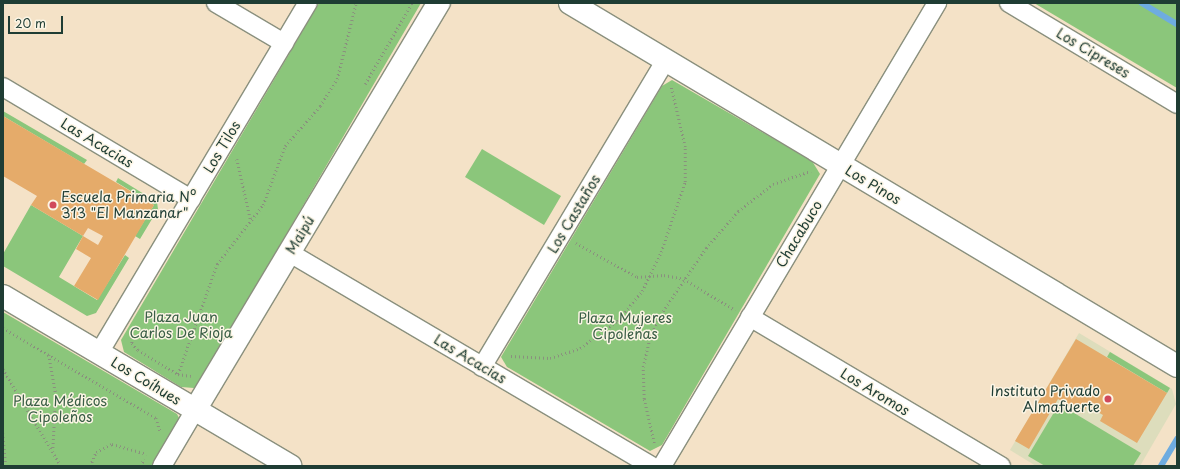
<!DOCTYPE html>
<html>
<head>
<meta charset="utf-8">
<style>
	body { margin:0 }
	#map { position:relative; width:1180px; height:469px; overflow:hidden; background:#f4e2c7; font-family:"Playpen Sans",sans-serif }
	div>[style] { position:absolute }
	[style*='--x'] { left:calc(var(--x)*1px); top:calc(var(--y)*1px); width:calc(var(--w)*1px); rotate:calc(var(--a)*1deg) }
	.built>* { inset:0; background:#ddddbc }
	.green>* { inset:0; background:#8bc67b }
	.stream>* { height:5.5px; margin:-2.75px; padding:0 2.75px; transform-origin:2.75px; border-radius:2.75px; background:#6eace0 }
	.building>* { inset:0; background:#e5ab6a }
	.path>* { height:2.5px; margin-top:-1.25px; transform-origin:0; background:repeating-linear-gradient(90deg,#8a907e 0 1px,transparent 0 4px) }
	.roads { filter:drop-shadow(1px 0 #8a907e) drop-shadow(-1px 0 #8a907e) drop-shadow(0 1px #8a907e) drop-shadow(0 -1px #8a907e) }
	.street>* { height:18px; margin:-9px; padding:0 9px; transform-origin:9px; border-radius:9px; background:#fff }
	.secondary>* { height:22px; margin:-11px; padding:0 11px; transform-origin:11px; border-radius:11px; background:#fff }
	.dots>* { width:11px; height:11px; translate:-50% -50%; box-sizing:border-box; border:2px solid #fcf5e5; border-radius:50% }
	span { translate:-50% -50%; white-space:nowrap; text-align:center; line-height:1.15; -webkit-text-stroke:3px #fcf5e5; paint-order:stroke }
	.street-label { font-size:14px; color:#1f3d34 }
	.poi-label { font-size:14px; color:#1f3d34 }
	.left { translate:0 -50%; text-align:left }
	.right { translate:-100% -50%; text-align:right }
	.park-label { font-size:14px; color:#3a5f46 }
	.frame { position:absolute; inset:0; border:4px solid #1f3d34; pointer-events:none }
	.scale { position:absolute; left:8px; top:16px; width:55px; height:18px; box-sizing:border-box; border:2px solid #1f3d34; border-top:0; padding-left:5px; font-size:12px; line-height:14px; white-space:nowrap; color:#1f3d34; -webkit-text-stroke:3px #fcf5e5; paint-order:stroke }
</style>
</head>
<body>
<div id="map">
	<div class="built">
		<div style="clip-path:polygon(1079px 333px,1172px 389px,1176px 404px,1140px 466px,1036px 466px,1010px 450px)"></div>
	</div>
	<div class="green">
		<div style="clip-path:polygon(319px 3px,421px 3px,201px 381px,194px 388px,181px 387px,124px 352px,121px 340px)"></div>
		<div style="clip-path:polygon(1034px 3px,1177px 3px,1177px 88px)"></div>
		<div style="clip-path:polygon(672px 80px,812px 161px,820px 174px,662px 445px,650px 451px,507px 367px,501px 357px,662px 86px)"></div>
		<div style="clip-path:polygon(3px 111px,87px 160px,84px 164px,3px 116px)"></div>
		<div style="clip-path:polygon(482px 149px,561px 196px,544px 225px,465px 177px)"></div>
		<div style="clip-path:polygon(118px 178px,157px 202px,158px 209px,140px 239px,135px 236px,154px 205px,116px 182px)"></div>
		<div style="clip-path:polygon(31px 205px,83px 236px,59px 277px,97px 300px,125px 255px,129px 258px,96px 313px,87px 316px,3px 266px,3px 254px)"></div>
		<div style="clip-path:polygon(3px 312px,177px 414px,180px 420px,154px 466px,3px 466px)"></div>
		<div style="clip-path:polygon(1110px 352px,1170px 388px,1167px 393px,1107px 357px)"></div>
		<div style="clip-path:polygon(1059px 404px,1141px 453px,1133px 466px,1045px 466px,1028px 456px)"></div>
	</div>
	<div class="stream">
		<div style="--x:1142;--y:3;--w:41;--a:31"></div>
		<div style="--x:1161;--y:466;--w:31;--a:-59"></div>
	</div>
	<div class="building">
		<div style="clip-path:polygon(evenodd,3px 116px,154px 205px,98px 300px,74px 286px,91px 258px,76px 249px,83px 236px,31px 205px,37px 196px,3px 176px,3px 116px,88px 228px,103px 236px,98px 245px,83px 236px,88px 228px)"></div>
		<div style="clip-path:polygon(1076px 339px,1167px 393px,1137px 443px,1100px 421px,1103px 415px,1087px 406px,1083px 414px,1058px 399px,1029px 449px,1015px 441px)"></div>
	</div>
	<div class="path">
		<div style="--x:365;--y:84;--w:94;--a:-59.9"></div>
		<div style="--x:237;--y:159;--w:64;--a:77.3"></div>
		<div style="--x:576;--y:243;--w:70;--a:29.1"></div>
		<div style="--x:637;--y:277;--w:27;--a:-4"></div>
		<div style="--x:664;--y:275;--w:20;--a:11"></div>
		<div style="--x:684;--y:279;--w:60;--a:31.3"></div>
		<div style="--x:3;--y:328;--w:178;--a:30.5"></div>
		<div style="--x:156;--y:418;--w:13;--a:72"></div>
		<div style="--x:133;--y:334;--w:9;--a:96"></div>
		<div style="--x:132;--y:343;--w:9;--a:49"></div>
		<div style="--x:138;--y:350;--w:47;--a:31"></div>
		<div style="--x:178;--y:374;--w:13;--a:9"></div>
		<div style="--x:49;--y:355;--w:41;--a:80.1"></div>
		<div style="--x:56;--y:395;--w:56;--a:93.1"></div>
		<div style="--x:511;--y:356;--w:39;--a:3"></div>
		<div style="--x:550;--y:358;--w:32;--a:-18"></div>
		<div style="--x:580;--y:348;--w:46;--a:-36.1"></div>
		<div style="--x:617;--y:321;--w:39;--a:-50"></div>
		<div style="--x:642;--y:291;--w:43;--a:-64"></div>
		<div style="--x:661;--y:252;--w:74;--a:-71.1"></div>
		<div style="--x:685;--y:182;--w:35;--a:-90"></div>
		<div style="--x:685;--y:147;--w:62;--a:-103.1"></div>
		<div style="--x:3;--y:369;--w:113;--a:59.1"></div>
		<div style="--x:178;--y:374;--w:117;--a:-70.5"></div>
		<div style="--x:217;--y:264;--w:75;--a:-52.1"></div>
		<div style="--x:263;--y:205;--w:63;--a:-69.6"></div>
		<div style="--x:285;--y:146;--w:53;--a:-48.8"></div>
		<div style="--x:320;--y:106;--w:32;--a:-58"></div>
		<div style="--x:337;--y:79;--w:78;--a:-76"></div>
		<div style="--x:3;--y:433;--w:33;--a:85"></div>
		<div style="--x:654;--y:443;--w:45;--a:-102.8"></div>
		<div style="--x:644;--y:399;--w:32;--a:-92"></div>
		<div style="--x:643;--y:367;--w:32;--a:-77"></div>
		<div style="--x:650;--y:336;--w:32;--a:-62"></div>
		<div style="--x:665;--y:308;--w:73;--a:-55.7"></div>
		<div style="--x:706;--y:248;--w:49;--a:-49.1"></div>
		<div style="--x:738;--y:211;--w:44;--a:-37.6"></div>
		<div style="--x:773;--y:184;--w:40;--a:-18.9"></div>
		<div style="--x:90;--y:466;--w:15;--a:-67"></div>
		<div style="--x:96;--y:452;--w:18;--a:-27"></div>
		<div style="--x:112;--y:444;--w:36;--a:16"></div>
		<div style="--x:140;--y:466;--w:8;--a:-60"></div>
	</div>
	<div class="roads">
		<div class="street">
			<div style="--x:216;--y:3;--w:79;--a:30.5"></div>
			<div style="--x:1009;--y:3;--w:196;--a:31"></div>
			<div style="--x:3;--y:87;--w:219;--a:30.8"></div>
			<div style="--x:290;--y:253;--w:419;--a:30.5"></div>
			<div style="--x:750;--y:317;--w:292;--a:30.7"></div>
			<div style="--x:99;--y:353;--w:408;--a:-59.2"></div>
			<div style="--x:482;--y:367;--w:358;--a:-59.1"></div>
			<div style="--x:162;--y:466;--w:65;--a:-59.5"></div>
			<div style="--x:662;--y:466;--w:539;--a:-59.29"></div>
		</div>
		<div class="secondary">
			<div style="--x:570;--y:3;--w:707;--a:30.88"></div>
			<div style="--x:3;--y:296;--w:334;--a:30.6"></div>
			<div style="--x:195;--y:410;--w:475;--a:-59.1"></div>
		</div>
	</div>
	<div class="dots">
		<div style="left:53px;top:205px;background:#d1495b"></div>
		<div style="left:1108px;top:399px;background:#d1495b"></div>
	</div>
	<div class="street-label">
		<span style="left:1093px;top:53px;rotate:31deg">Los Cipreses</span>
		<span style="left:97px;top:143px;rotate:31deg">Las Acacias</span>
		<span style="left:222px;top:147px;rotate:-59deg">Los Tilos</span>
		<span style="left:873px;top:185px;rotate:31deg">Los Pinos</span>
		<span style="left:574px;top:214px;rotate:-59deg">Los Castaños</span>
		<span style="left:799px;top:234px;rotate:-59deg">Chacabuco</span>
		<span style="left:300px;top:235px;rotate:-59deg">Maipú</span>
		<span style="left:470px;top:359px;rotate:31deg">Las Acacias</span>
		<span style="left:146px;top:381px;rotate:31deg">Los Coíhues</span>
		<span style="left:875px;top:392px;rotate:31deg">Los Aromos</span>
	</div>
	<div class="poi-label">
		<span class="left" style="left:61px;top:205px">Escuela Primaria Nº<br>313 "El Manzanar"</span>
		<span class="right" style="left:1100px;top:399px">Instituto Privado<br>Almafuerte</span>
	</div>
	<div class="park-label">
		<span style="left:181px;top:325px">Plaza Juan<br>Carlos De Rioja</span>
		<span style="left:625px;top:326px">Plaza Mujeres<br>Cipoleñas</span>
		<span style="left:60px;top:409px">Plaza Médicos<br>Cipoleños</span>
	</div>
	<div class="frame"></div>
	<div class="scale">20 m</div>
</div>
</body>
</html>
